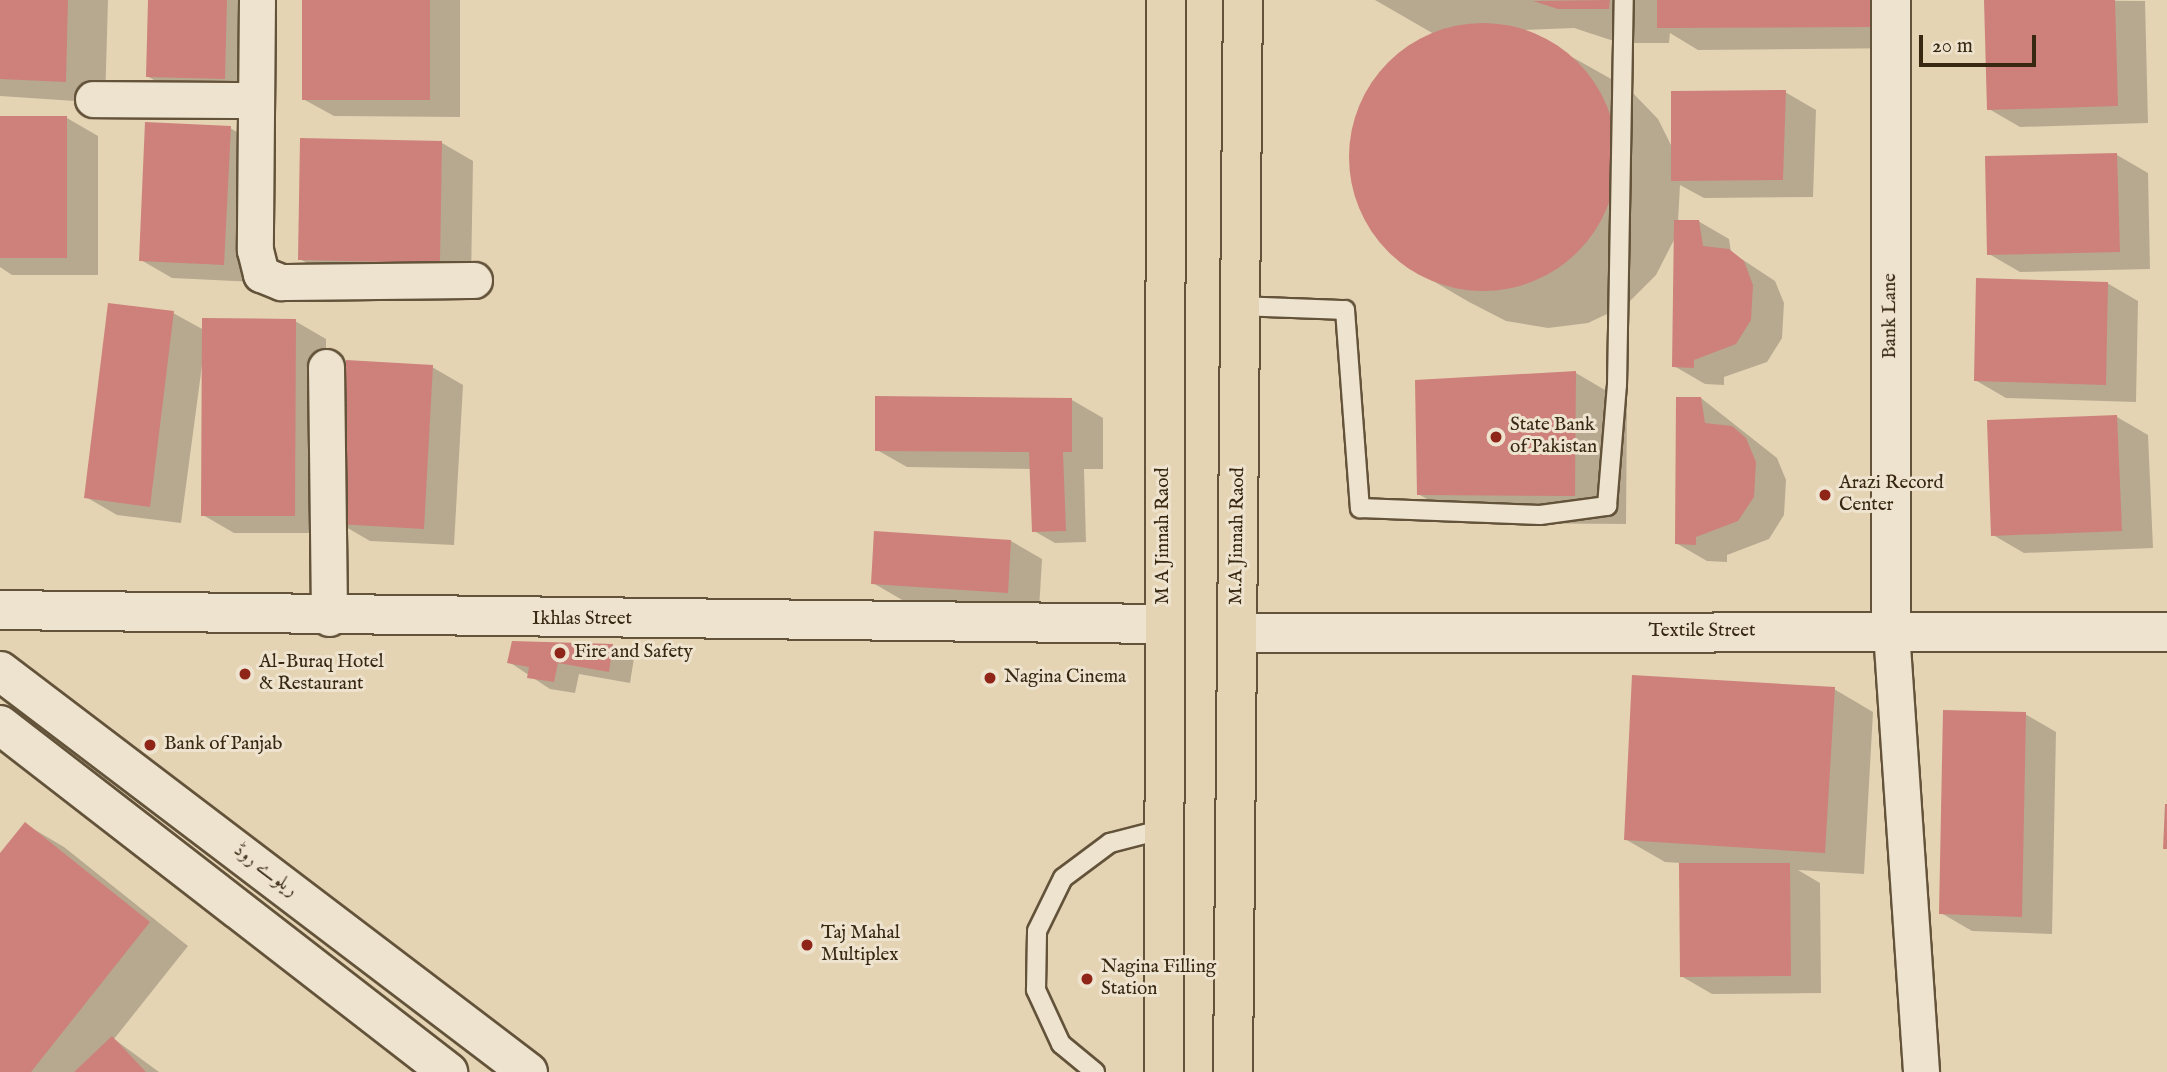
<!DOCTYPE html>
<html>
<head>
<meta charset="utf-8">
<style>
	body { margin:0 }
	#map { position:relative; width:2167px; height:1072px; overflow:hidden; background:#e5d4b4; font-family:"IM FELL English",Amiri,serif }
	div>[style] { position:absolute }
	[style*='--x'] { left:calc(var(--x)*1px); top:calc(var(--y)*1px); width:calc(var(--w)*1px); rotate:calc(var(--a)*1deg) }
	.shadow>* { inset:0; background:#0003 }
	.building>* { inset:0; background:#cd817a }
	.round { border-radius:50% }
	.roads { filter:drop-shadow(2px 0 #63533a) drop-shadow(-2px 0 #63533a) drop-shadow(0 2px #63533a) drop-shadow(0 -2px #63533a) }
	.service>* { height:18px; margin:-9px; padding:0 9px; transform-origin:9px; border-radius:9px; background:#eee3ce }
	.minor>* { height:35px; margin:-17.5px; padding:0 17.5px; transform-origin:17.5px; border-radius:17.5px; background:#eee3ce }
	.tertiary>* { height:38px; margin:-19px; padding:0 19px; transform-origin:19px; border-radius:19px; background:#eee3ce }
	.secondary>* { height:38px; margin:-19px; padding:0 19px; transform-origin:19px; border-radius:19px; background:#eee3ce }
	.primary>* { height:38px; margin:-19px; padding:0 19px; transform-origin:19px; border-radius:19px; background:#e5d4b4 }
	.dots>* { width:19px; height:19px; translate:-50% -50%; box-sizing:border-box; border:4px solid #eee3ce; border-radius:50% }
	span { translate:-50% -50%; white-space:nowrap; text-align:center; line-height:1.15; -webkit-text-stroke:6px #eee3ce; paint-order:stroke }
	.street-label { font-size:19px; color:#382812 }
	.poi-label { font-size:19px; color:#382812 }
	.left { translate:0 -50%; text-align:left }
	.scale { position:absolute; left:1919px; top:35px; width:117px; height:32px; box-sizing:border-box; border:4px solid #382812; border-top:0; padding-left:9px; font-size:21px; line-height:24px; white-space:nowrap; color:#382812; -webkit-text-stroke:5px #eee3ce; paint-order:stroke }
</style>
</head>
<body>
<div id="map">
	<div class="shadow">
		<div style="clip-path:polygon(0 0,108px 0,105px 103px,0 96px)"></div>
		<div style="clip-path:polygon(150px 0,258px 0,256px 96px,178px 94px,147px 76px)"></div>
		<div style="clip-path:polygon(303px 0,460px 0,460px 117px,334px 116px,303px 99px)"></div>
		<div style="clip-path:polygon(1375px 0,1911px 0,1912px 48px,1698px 50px,1670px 33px,1669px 43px,1620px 43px,1574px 28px,1524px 30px,1629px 89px,1658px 119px,1673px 149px,1785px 92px,1816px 110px,1813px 197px,1704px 198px,1680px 185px,1678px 222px,1698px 221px,1729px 239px,1731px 252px,1775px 281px,1784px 303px,1782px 338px,1767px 362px,1724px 377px,1724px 385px,1705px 384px,1674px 366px,1675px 238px,1656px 275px,1626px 305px,1588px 323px,1548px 328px,1506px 321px,1469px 302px,1404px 264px,1374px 234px,1356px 196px,1350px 155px,1357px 114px,1376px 77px,1406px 48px,1434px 34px)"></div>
		<div style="clip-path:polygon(1986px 0,2145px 1px,2148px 123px,2020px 127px,1989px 109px)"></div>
		<div style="clip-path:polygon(0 118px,67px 118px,98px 136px,98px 275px,12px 275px,0 267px)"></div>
		<div style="clip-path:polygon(230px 128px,261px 146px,255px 282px,172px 278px,141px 260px)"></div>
		<div style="clip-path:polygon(442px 143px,473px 161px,471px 280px,331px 277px,300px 259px)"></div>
		<div style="clip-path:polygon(2117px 155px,2148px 173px,2150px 269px,2020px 272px,1989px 254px)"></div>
		<div style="clip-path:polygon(2107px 283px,2138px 301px,2136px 402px,2006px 398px,1975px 380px)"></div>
		<div style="clip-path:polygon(173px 313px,204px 330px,295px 321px,326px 339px,326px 533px,234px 533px,203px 515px,203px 358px,181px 523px,117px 515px,86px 497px)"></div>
		<div style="clip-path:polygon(432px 367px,463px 385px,454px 545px,370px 541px,339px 523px)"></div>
		<div style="clip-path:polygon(1576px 373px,1627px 403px,1626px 524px,1470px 523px,1418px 494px)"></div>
		<div style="clip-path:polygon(1701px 398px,1777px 458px,1786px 480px,1784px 515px,1769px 539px,1727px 555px,1727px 562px,1707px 561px,1676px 543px)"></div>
		<div style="clip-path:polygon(1072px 400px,1103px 418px,1103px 469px,1084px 469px,1086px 542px,1055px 543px,1034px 531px,1032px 469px,907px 467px,877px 450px)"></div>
		<div style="clip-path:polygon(2117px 417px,2148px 435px,2153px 548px,2024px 553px,1993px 535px)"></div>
		<div style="clip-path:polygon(1011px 541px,1042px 559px,1039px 610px,904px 601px,873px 583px)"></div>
		<div style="clip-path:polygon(612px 645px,634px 658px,630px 683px,579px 674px,575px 693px,550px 689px,509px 662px)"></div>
		<div style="clip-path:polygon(1834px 689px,1873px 712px,1864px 874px,1798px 870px,1820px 883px,1821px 993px,1712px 994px,1681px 976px,1680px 863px,1665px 862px,1625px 839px)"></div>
		<div style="clip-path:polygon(2025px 714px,2056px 732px,2052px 934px,1972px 931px,1941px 913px)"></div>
		<div style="clip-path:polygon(25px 824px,64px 847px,188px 946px,114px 1039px,159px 1072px,0 1072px,0 856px)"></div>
	</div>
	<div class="building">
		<div style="clip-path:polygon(0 0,68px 0,66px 82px,0 79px)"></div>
		<div style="clip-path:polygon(148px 0,227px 0,225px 79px,146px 77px)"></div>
		<div style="clip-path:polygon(302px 0,430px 0,430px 100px,302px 100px)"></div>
		<div style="clip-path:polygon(1610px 0,1609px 9px,1558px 9px,1533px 1px)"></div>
		<div style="clip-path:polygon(1657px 0,1873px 0,1873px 27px,1657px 28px)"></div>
		<div style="clip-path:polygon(1984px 0,2115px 0,2118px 106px,1987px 110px)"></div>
		<div class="round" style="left:1349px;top:23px;width:268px;height:268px"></div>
		<div style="clip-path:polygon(1786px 90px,1783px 180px,1671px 181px,1671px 91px)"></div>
		<div style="clip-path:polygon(0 116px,67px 116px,67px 258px,0 258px)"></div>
		<div style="clip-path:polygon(145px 122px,231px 126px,224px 265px,139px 261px)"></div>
		<div style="clip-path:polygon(300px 138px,442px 141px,440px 263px,298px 260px)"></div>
		<div style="clip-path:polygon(2117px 153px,2120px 252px,1987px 255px,1985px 156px)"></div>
		<div style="clip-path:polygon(1674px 220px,1699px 220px,1703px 246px,1729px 249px,1744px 261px,1753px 285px,1751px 320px,1736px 344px,1694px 360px,1694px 368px,1672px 367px)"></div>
		<div style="clip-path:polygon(1976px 278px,2108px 282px,2106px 385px,1974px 381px)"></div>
		<div style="clip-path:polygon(108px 303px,174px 311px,150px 507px,84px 498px)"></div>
		<div style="clip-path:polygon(202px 318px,296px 319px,295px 516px,201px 516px)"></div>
		<div style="clip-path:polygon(346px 360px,433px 365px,424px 529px,337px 524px)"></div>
		<div style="clip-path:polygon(1576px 371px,1575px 496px,1417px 495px,1415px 380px)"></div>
		<div style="clip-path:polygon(875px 396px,1072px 398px,1072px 452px,1063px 452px,1066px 531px,1032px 532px,1029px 452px,875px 451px)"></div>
		<div style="clip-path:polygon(1676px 397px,1701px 397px,1705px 423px,1732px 426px,1746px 438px,1756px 462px,1754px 497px,1738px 521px,1696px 537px,1696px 545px,1675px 544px)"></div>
		<div style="clip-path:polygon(2117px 415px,2122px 531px,1991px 536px,1987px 420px)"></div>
		<div style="clip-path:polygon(874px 531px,1011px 540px,1008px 593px,871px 584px)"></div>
		<div style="clip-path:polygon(512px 641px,613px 644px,609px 672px,558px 663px,554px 682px,527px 678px,529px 667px,507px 663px)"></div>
		<div style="clip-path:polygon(1632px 675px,1835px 687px,1825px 853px,1624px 840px)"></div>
		<div style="clip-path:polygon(1943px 710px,2026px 712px,2022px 917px,1939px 914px)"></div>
		<div style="clip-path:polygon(2165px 804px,2167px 804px,2167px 849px,2163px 849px)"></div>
		<div style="clip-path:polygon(25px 822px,150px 922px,31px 1072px,0 1072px,0 853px)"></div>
		<div style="clip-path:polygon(1679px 863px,1790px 863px,1791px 976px,1680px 977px)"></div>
		<div style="clip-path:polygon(112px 1036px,146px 1072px,74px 1072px)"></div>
	</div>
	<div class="roads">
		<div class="service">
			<div style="--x:1240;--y:306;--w:105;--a:2.2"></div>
			<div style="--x:1345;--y:310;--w:199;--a:85.7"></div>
			<div style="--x:1360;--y:508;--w:180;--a:2.2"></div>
			<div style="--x:1540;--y:515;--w:68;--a:-7.7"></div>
			<div style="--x:1607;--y:506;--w:121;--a:-85.3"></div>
			<div style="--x:1617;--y:385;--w:385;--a:-89"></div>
			<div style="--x:1095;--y:1072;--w:44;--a:-140.5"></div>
			<div style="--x:1061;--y:1044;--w:60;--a:-114.8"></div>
			<div style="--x:1036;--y:990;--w:59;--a:-89"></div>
			<div style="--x:1037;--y:931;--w:59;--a:-63.9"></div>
			<div style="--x:1063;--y:878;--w:59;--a:-36.7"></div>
			<div style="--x:1110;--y:843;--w:60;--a:-14.5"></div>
		</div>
		<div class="minor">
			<div style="--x:257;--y:0;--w:250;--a:90.5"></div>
			<div style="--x:255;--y:250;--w:25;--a:76"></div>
			<div style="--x:261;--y:274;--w:22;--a:22"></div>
			<div style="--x:281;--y:282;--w:193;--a:-0.6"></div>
			<div style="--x:93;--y:99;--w:163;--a:0.4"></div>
			<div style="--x:326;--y:367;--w:251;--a:89.3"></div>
			<div style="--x:1891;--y:631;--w:442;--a:86.1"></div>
		</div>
		<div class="tertiary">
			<div style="--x:1891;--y:0;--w:631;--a:90"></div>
			<div style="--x:0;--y:610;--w:1164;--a:0.69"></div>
			<div style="--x:1237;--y:633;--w:930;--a:-0.06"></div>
		</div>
		<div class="secondary">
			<div style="--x:0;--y:671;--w:663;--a:37.22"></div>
			<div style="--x:0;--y:725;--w:567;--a:37.76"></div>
		</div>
		<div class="primary">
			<div style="--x:1164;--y:1072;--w:1072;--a:-89.89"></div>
			<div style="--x:1233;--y:1072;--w:1072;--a:-89.47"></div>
		</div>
	</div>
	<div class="dots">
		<div style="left:1496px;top:437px;background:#8f2418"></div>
		<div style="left:1825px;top:495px;background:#8f2418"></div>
		<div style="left:560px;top:653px;background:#8f2418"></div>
		<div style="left:245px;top:674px;background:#8f2418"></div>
		<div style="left:990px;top:678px;background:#8f2418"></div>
		<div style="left:150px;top:745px;background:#8f2418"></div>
		<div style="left:807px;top:945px;background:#8f2418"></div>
		<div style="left:1087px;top:979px;background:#8f2418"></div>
	</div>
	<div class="street-label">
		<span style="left:1891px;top:316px;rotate:-90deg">Bank Lane</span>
		<span style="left:1164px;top:536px;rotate:-90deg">M A Jinnah Raod</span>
		<span style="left:1238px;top:536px;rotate:-89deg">M.A Jinnah Raod</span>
		<span style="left:582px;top:620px">Ikhlas Street</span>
		<span style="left:1702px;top:632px">Textile Street</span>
		<span style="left:265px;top:871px;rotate:37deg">ریلوے روڈ</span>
	</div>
	<div class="poi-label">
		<span class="left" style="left:1510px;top:437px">State Bank<br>of Pakistan</span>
		<span class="left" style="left:1839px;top:495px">Arazi Record<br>Center</span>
		<span class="left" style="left:574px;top:653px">Fire and Safety</span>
		<span class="left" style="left:259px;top:674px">Al-Buraq Hotel<br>&amp; Restaurant</span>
		<span class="left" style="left:1004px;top:678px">Nagina Cinema</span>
		<span class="left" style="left:164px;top:745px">Bank of Panjab</span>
		<span class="left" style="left:821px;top:945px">Taj Mahal<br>Multiplex</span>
		<span class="left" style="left:1101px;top:979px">Nagina Filling<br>Station</span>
	</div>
	<div class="scale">20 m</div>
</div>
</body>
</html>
